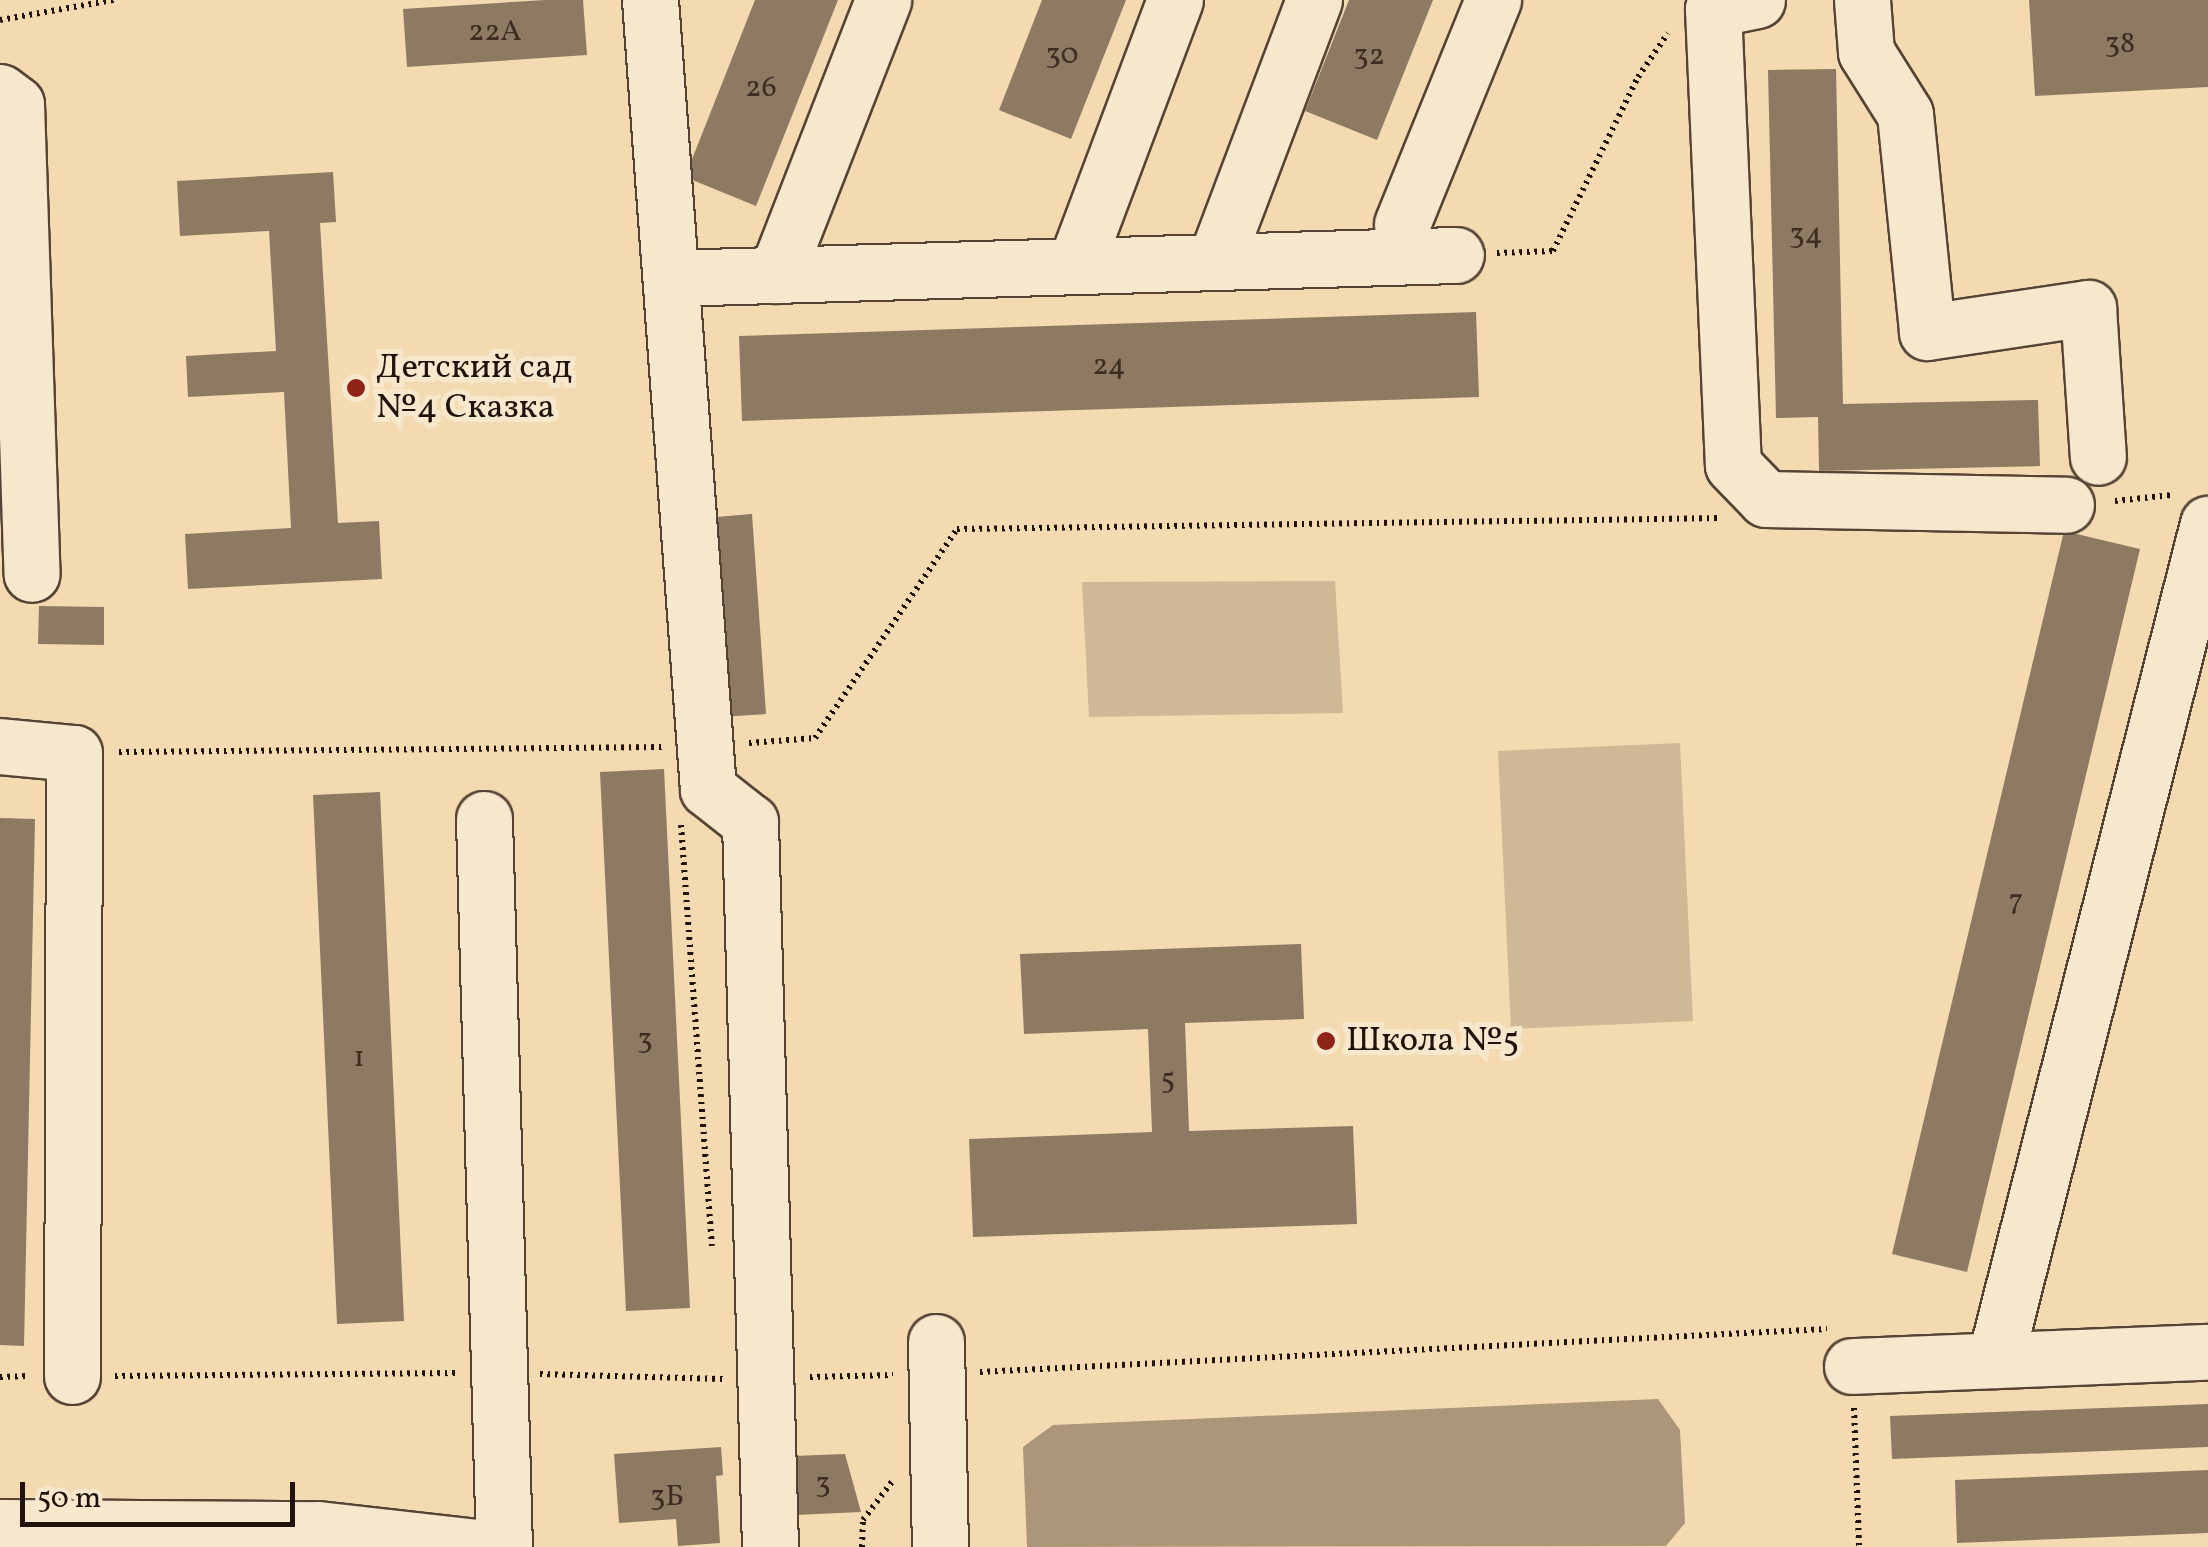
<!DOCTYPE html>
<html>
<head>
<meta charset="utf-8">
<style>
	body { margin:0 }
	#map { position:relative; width:2208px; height:1547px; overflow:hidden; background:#f3dab1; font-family:Vollkorn,serif }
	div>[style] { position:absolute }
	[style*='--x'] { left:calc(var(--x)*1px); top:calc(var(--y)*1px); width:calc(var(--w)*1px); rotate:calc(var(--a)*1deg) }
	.green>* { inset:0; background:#cfb895 }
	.water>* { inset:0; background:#ab9679 }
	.building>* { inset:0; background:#8e7a62 }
	.path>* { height:6px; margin-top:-3px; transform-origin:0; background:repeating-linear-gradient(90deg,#20120c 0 2.5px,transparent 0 7.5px) }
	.roads { filter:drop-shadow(2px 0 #554435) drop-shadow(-2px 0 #554435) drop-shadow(0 2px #554435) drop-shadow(0 -2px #554435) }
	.minor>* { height:55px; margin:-27.5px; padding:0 27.5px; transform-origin:27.5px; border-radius:27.5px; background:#f7e7cc }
	.dots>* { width:28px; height:28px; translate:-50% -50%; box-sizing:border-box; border:5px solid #f7e7cc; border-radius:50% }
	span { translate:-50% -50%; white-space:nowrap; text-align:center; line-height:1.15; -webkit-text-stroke:10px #f7e7cc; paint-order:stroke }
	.number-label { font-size:30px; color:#3c2c22 }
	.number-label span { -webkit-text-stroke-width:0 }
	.poi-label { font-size:35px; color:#20120c }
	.left { translate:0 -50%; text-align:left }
	.scale { position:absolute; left:20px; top:1482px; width:275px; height:45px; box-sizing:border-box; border:5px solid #20120c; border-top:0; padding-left:12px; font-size:30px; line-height:35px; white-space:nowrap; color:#20120c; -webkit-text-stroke:8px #f7e7cc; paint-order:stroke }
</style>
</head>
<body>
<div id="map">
	<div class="green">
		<div style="clip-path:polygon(1335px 581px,1343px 713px,1089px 717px,1082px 582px)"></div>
		<div style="clip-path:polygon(1680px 743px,1693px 1021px,1511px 1029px,1498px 751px)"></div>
	</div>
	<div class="water">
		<div style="clip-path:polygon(1658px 1399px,1680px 1430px,1685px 1523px,1666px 1546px,1027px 1547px,1023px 1447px,1053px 1425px)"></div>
	</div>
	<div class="building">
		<div style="clip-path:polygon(545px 0,583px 0,587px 55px,407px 67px,403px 9px)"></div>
		<div style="clip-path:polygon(755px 0,838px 0,756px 206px,685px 177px)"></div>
		<div style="clip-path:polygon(1042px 0,1126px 0,1071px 139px,999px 110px)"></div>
		<div style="clip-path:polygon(1349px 0,1433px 0,1377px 140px,1305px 111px)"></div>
		<div style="clip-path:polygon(2029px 0,2208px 0,2208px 87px,2035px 96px)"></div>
		<div style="clip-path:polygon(1836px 69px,1843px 404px,2038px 400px,2040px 466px,1819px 471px,1818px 417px,1776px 418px,1768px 70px)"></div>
		<div style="clip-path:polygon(333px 172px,336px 222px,320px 223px,338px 523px,379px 521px,382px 579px,188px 589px,185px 534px,291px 528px,284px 392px,188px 397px,186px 356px,276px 351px,269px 231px,180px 236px,177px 181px)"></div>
		<div style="clip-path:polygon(1476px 312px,1479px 397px,742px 421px,739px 336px)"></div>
		<div style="clip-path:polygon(752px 514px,766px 714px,719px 717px,704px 518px)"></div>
		<div style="clip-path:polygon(2064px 531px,2140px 549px,1967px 1272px,1892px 1254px)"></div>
		<div style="clip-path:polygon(39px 606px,104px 607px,104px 645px,38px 644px)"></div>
		<div style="clip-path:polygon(664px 769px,690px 1308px,626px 1311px,600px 772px)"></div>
		<div style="clip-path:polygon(380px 792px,404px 1321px,337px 1324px,313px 795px)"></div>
		<div style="clip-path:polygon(0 818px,35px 819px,24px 1346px,0 1345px)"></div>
		<div style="clip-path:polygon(1301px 944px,1304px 1019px,1185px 1023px,1189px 1131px,1353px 1126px,1357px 1224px,973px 1237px,969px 1139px,1152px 1132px,1148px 1029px,1024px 1034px,1020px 954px)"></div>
		<div style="clip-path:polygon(2208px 1404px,2208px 1447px,1892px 1459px,1890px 1416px)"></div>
		<div style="clip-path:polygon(721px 1447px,723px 1475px,716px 1476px,720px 1543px,678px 1546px,676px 1519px,619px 1523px,614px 1454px)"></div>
		<div style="clip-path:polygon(845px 1454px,861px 1512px,795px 1515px,792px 1456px)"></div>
		<div style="clip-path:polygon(2208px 1470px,2208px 1533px,1957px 1543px,1955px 1480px)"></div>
	</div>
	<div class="path">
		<div style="--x:0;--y:20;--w:116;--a:-10"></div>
		<div style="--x:1497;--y:253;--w:56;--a:-2"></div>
		<div style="--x:1553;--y:251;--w:194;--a:-64"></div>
		<div style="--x:1638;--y:77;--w:53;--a:-55.7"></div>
		<div style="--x:2115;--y:501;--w:57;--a:-6"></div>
		<div style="--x:749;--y:743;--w:66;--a:-4.3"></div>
		<div style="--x:815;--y:738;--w:253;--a:-55.8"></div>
		<div style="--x:957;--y:529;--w:764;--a:-0.82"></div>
		<div style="--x:119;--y:752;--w:543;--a:-0.53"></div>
		<div style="--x:681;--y:825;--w:422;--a:85.8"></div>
		<div style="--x:980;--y:1372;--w:848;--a:-2.91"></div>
		<div style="--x:540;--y:1374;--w:183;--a:1.6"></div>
		<div style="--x:115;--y:1376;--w:343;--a:-0.5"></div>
		<div style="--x:0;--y:1377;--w:28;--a:-2"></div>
		<div style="--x:810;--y:1377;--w:83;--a:-1.4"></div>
		<div style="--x:1854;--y:1408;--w:139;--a:87.9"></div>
		<div style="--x:862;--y:1547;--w:27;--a:-88"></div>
		<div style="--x:863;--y:1520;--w:51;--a:-52.9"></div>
	</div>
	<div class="roads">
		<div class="minor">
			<div style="--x:650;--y:0;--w:791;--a:85.8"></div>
			<div style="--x:708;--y:789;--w:53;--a:38.2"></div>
			<div style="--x:750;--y:822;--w:725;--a:88.42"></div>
			<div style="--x:1757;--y:0;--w:45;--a:168.4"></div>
			<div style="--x:1713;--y:9;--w:456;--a:87.5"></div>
			<div style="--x:1733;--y:465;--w:47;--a:45.9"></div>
			<div style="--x:1766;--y:499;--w:300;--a:1.1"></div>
			<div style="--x:1862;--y:0;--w:52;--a:85.6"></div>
			<div style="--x:1866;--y:52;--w:73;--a:57.8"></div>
			<div style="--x:1905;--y:114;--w:219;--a:84.2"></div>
			<div style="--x:1927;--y:332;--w:163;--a:-8.5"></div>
			<div style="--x:2088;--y:308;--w:149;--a:86.2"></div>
			<div style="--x:0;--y:92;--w:20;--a:37"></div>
			<div style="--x:16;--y:104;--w:470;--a:88.1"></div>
			<div style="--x:1402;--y:224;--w:242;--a:-67.9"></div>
			<div style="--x:1215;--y:262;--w:280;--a:-69.3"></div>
			<div style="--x:1075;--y:266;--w:284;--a:-69.4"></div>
			<div style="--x:776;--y:275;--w:295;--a:-68.7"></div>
			<div style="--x:671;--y:278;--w:785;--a:-1.68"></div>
			<div style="--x:0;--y:746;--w:74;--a:5.4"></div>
			<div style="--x:74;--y:753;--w:623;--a:90.18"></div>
			<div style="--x:484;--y:819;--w:728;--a:88.43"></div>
			<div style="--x:936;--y:1342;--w:205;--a:88.9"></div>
			<div style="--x:1995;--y:1360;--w:863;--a:-75.71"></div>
			<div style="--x:1852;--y:1366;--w:356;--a:-2.3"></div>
			<div style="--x:0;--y:1527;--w:318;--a:0.4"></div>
			<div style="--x:318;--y:1529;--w:158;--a:6.5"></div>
		</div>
	</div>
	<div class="dots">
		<div style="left:356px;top:388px;background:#8f2418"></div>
		<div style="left:1326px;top:1041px;background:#8f2418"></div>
	</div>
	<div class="number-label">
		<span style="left:495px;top:32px">22А</span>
		<span style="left:2120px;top:44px">38</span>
		<span style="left:1062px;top:55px">30</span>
		<span style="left:1369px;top:56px">32</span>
		<span style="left:761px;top:88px">26</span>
		<span style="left:1806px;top:235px">34</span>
		<span style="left:1109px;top:366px">24</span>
		<span style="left:2016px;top:901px">7</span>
		<span style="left:645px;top:1040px">3</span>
		<span style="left:359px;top:1058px">1</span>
		<span style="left:1168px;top:1080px">5</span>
		<span style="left:823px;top:1484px">3</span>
		<span style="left:667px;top:1497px">3Б</span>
	</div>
	<div class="poi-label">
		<span class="left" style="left:376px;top:388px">Детский сад<br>№4 Сказка</span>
		<span class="left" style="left:1346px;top:1041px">Школа №5</span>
	</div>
	<div class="scale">50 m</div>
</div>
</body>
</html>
